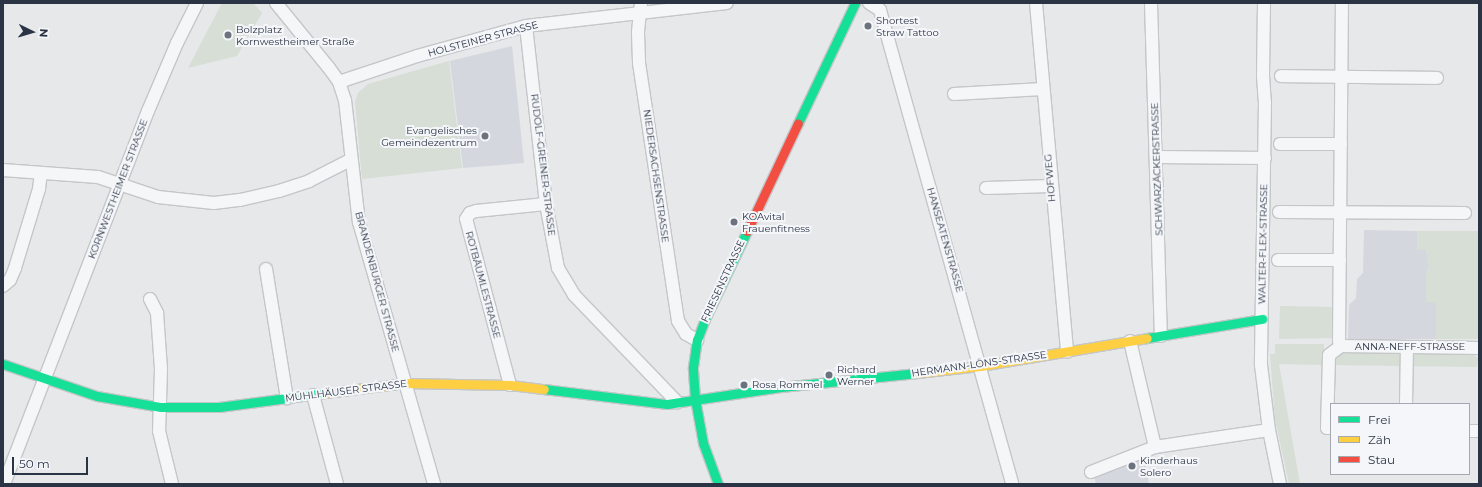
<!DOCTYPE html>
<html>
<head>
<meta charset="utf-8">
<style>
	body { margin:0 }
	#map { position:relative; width:1482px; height:487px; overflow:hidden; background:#e6e8ea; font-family:Montserrat,sans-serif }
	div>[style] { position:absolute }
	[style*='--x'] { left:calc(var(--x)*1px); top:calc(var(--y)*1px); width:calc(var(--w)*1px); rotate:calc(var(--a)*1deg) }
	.built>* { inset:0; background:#d4d7dd }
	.green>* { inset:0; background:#d6ded6 }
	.roads { filter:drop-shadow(1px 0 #c4c6c8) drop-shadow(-1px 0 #c4c6c8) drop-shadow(0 1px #c4c6c8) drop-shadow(0 -1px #c4c6c8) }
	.street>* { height:12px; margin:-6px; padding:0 6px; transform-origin:6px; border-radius:6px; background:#f5f6f7 }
	.fast>* { height:9px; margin:-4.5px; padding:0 4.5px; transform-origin:4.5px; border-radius:4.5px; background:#16e098 }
	.slow>* { height:9px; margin:-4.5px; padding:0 4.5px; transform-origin:4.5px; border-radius:4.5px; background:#ffcf43 }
	.jam>* { height:9px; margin:-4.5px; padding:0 4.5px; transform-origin:4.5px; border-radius:4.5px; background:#f24e42 }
	.dots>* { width:11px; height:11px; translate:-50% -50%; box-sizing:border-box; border:2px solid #f4f6f9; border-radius:50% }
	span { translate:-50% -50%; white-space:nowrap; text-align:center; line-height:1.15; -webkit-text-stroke:4px #f4f6f9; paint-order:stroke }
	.poi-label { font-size:10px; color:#2b3445 }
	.left { translate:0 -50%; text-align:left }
	.right { translate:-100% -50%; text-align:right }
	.street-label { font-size:10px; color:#2b3445 }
	.frame { position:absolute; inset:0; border:4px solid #2b3445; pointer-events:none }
	.legend { position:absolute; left:1330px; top:403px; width:140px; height:72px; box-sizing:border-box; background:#f4f6f9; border:1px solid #a4a8b1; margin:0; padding:5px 7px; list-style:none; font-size:12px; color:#2b3445 }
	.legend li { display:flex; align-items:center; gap:8px; height:20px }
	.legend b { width:20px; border:1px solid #a4a8b1 }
	.north { position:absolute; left:12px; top:12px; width:40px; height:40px; -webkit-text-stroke:3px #f4f6f9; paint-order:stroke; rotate:95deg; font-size:11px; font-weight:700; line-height:16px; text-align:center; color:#2b3445 }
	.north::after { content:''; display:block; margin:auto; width:14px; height:18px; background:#2b3445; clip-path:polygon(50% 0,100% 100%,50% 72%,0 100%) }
	.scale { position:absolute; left:12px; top:457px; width:76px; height:18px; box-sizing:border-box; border:2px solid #2b3445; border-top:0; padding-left:5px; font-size:12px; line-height:14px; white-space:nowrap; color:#2b3445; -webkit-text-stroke:3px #f4f6f9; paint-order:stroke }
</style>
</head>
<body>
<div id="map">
	<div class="built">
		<div style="clip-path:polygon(512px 46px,524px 163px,463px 168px,450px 61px)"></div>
		<div style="clip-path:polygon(1364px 230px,1417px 231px,1417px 249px,1426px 250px,1429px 267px,1426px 273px,1427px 302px,1436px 302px,1436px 339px,1348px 340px,1349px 305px,1356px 298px,1357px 279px,1363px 273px)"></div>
		<div style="clip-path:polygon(1144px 457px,1149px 484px,1096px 484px,1094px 476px)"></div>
	</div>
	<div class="green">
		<div style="clip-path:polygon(222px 3px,253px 3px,262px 13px,237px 56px,188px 68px)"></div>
		<div style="clip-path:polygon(449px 61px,462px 168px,362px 179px,355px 102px,358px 93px,368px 84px)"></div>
		<div style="clip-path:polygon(1417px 231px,1479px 231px,1479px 339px,1436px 339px,1436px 303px,1426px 302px,1426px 273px,1429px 267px,1426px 250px,1417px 250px)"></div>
		<div style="clip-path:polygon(1280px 306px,1334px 307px,1332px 338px,1279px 339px)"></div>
		<div style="clip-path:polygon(1275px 344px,1324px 344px,1324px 365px,1279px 364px,1300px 484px,1289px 484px,1275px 419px,1270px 354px,1275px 354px)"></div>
		<div style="clip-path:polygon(1339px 352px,1473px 354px,1478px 358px,1477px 367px,1332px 365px,1333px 358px)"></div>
	</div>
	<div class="roads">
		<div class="street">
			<div style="--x:276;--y:3;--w:84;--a:50.8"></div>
			<div style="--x:329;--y:68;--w:17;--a:54"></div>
			<div style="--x:339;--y:82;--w:19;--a:72"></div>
			<div style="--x:345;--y:100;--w:123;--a:83.5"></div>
			<div style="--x:359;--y:222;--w:273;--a:74"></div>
			<div style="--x:641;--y:3;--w:30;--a:96"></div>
			<div style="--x:638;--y:33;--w:30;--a:88"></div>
			<div style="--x:639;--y:63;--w:261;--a:81.4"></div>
			<div style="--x:678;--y:321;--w:15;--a:58"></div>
			<div style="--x:686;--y:334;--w:13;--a:29"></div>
			<div style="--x:869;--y:3;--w:13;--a:32"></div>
			<div style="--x:880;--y:10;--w:492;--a:74.4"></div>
			<div style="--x:1036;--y:3;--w:350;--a:84.9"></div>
			<div style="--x:1151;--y:3;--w:333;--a:88.3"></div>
			<div style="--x:1264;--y:3;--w:73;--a:90.8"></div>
			<div style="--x:1263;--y:76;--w:26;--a:86"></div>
			<div style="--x:1265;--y:102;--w:263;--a:90.9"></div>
			<div style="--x:1261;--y:365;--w:65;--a:83"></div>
			<div style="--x:1269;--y:430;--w:55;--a:78.5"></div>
			<div style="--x:526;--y:26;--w:179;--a:83.6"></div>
			<div style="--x:546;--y:204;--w:65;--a:79.4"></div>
			<div style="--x:558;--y:268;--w:31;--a:59"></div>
			<div style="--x:574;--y:295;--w:149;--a:46.1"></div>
			<div style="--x:1281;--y:76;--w:156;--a:0.7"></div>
			<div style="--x:339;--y:82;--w:82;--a:-18.4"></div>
			<div style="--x:417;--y:56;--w:113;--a:-15.4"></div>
			<div style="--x:526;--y:26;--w:202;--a:-6.5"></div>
			<div style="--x:954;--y:94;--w:89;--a:-3.2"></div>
			<div style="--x:1280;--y:144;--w:61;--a:0"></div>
			<div style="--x:1157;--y:157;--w:108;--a:0.5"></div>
			<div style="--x:3;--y:170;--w:95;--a:4.2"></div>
			<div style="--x:98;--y:177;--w:63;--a:18.4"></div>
			<div style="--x:158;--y:197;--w:56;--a:6.1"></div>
			<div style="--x:214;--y:203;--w:26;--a:-7"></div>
			<div style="--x:240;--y:200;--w:40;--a:-13"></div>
			<div style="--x:279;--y:191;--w:32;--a:-18"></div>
			<div style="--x:309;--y:181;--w:46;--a:-27.1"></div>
			<div style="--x:986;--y:188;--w:65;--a:-1.8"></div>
			<div style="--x:1279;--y:212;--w:186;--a:0.3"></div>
			<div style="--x:1278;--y:260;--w:62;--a:0"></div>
			<div style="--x:266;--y:269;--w:131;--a:80.8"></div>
			<div style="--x:3;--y:286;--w:9;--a:-41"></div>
			<div style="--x:10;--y:280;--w:13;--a:-67"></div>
			<div style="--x:15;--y:268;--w:83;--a:-73.1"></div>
			<div style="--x:39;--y:189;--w:16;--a:-83"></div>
			<div style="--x:150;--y:299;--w:16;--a:63"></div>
			<div style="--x:157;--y:313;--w:56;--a:85.9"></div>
			<div style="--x:161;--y:369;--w:62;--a:91.8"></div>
			<div style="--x:159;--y:431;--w:55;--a:76.2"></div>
			<div style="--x:1130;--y:341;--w:109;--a:76.7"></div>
			<div style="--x:1155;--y:447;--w:115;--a:-8.5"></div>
			<div style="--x:1341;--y:346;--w:5;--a:-112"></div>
			<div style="--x:1339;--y:341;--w:338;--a:-89.5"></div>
			<div style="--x:1341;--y:346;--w:138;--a:0.8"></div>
			<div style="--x:510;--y:385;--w:172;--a:-104.8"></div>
			<div style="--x:466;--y:219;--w:7;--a:-56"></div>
			<div style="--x:470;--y:213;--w:6;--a:-18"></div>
			<div style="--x:476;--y:211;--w:70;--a:-5.7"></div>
			<div style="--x:313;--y:395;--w:92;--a:74.9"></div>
			<div style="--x:1406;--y:404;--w:57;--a:-89"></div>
			<div style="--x:1331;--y:428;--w:4;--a:180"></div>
			<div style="--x:1327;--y:428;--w:73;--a:-88.4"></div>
			<div style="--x:1329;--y:355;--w:15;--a:-37"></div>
			<div style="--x:1469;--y:431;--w:10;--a:0"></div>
			<div style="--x:1091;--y:472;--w:69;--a:-21.3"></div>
			<div style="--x:4;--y:484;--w:400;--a:-68.9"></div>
			<div style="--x:148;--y:111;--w:74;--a:-66.9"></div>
			<div style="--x:177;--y:43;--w:45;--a:-63.4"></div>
		</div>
		<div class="fast">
			<div style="--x:798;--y:123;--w:133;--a:-64.6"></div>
			<div style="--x:1147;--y:338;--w:117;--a:-9.4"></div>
			<div style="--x:3;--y:364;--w:99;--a:18.8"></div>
			<div style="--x:97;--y:396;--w:65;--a:9.8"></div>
			<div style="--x:161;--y:407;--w:58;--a:0"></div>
			<div style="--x:219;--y:407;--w:107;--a:-7.5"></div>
			<div style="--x:544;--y:389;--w:124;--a:7"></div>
			<div style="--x:667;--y:404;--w:115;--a:-8.5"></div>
			<div style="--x:781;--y:387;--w:137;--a:-5.9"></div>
			<div style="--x:718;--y:484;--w:44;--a:-110.1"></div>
			<div style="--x:703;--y:443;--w:45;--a:-100.3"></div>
			<div style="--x:695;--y:399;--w:32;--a:-94"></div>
			<div style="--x:693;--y:367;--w:27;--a:-82"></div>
			<div style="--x:697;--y:340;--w:22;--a:-69"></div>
			<div style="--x:705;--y:319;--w:98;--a:-64.5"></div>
		</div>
		<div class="slow">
			<div style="--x:917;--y:373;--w:63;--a:-6.3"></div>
			<div style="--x:980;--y:366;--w:169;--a:-9.5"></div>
			<div style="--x:325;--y:393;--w:81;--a:-7.1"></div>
			<div style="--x:405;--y:383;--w:105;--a:1.1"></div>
			<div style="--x:510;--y:385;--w:34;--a:7"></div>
		</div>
		<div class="jam">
			<div style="--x:747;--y:231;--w:119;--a:-64.7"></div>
		</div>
	</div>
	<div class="dots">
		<div style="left:868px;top:26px;background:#6c737f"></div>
		<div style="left:228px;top:35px;background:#6c737f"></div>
		<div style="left:485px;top:136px;background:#6c737f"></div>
		<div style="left:734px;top:222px;background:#6c737f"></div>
		<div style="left:829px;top:375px;background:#6c737f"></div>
		<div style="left:744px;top:385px;background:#6c737f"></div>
		<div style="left:1132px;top:466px;background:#6c737f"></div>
	</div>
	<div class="poi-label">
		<span class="left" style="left:876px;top:26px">Shortest<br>Straw Tattoo</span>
		<span class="left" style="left:236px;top:35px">Bolzplatz<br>Kornwestheimer Straße</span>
		<span class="right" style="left:477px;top:136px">Evangelisches<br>Gemeindezentrum</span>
		<span class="left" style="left:742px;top:222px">KOAvital<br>Frauenfitness</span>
		<span class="left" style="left:837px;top:375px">Richard<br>Werner</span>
		<span class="left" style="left:752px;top:385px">Rosa Rommel</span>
		<span class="left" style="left:1140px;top:466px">Kinderhaus<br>Solero</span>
	</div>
	<div class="street-label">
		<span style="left:483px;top:39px;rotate:-15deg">HOLSTEINER STRASSE</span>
		<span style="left:543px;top:165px;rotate:83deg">RUDOLF-GREINER-STRASSE</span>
		<span style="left:1157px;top:169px;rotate:-92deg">SCHWARZÄCKERSTRASSE</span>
		<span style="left:656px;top:176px;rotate:82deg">NIEDERSACHSENSTRASSE</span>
		<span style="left:1050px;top:178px;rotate:-95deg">HOFWEG</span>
		<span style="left:118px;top:189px;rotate:-69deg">KORNWESTHEIMER STRASSE</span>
		<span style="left:945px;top:240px;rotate:74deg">HANSEATENSTRASSE</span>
		<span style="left:1263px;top:244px;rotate:-89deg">WALTER-FLEX-STRASSE</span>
		<span style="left:723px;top:281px;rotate:-65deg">FRIESENSTRASSE</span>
		<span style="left:377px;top:282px;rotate:75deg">BRANDENBURGER STRASSE</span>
		<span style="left:483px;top:285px;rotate:75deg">ROTBÄUMLESTRASSE</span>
		<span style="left:1410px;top:347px">ANNA-NEFF-STRASSE</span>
		<span style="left:979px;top:364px;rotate:-8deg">HERMANN-LÖNS-STRASSE</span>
		<span style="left:346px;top:391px;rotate:-7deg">MÜHLHÄUSER STRASSE</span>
	</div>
	<div class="frame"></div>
	<ul class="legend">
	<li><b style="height:5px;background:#16e098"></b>Frei</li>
	<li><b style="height:5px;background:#ffcf43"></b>Zäh</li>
	<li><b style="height:5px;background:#f24e42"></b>Stau</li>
	</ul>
	<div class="north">N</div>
	<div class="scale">50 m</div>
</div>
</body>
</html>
